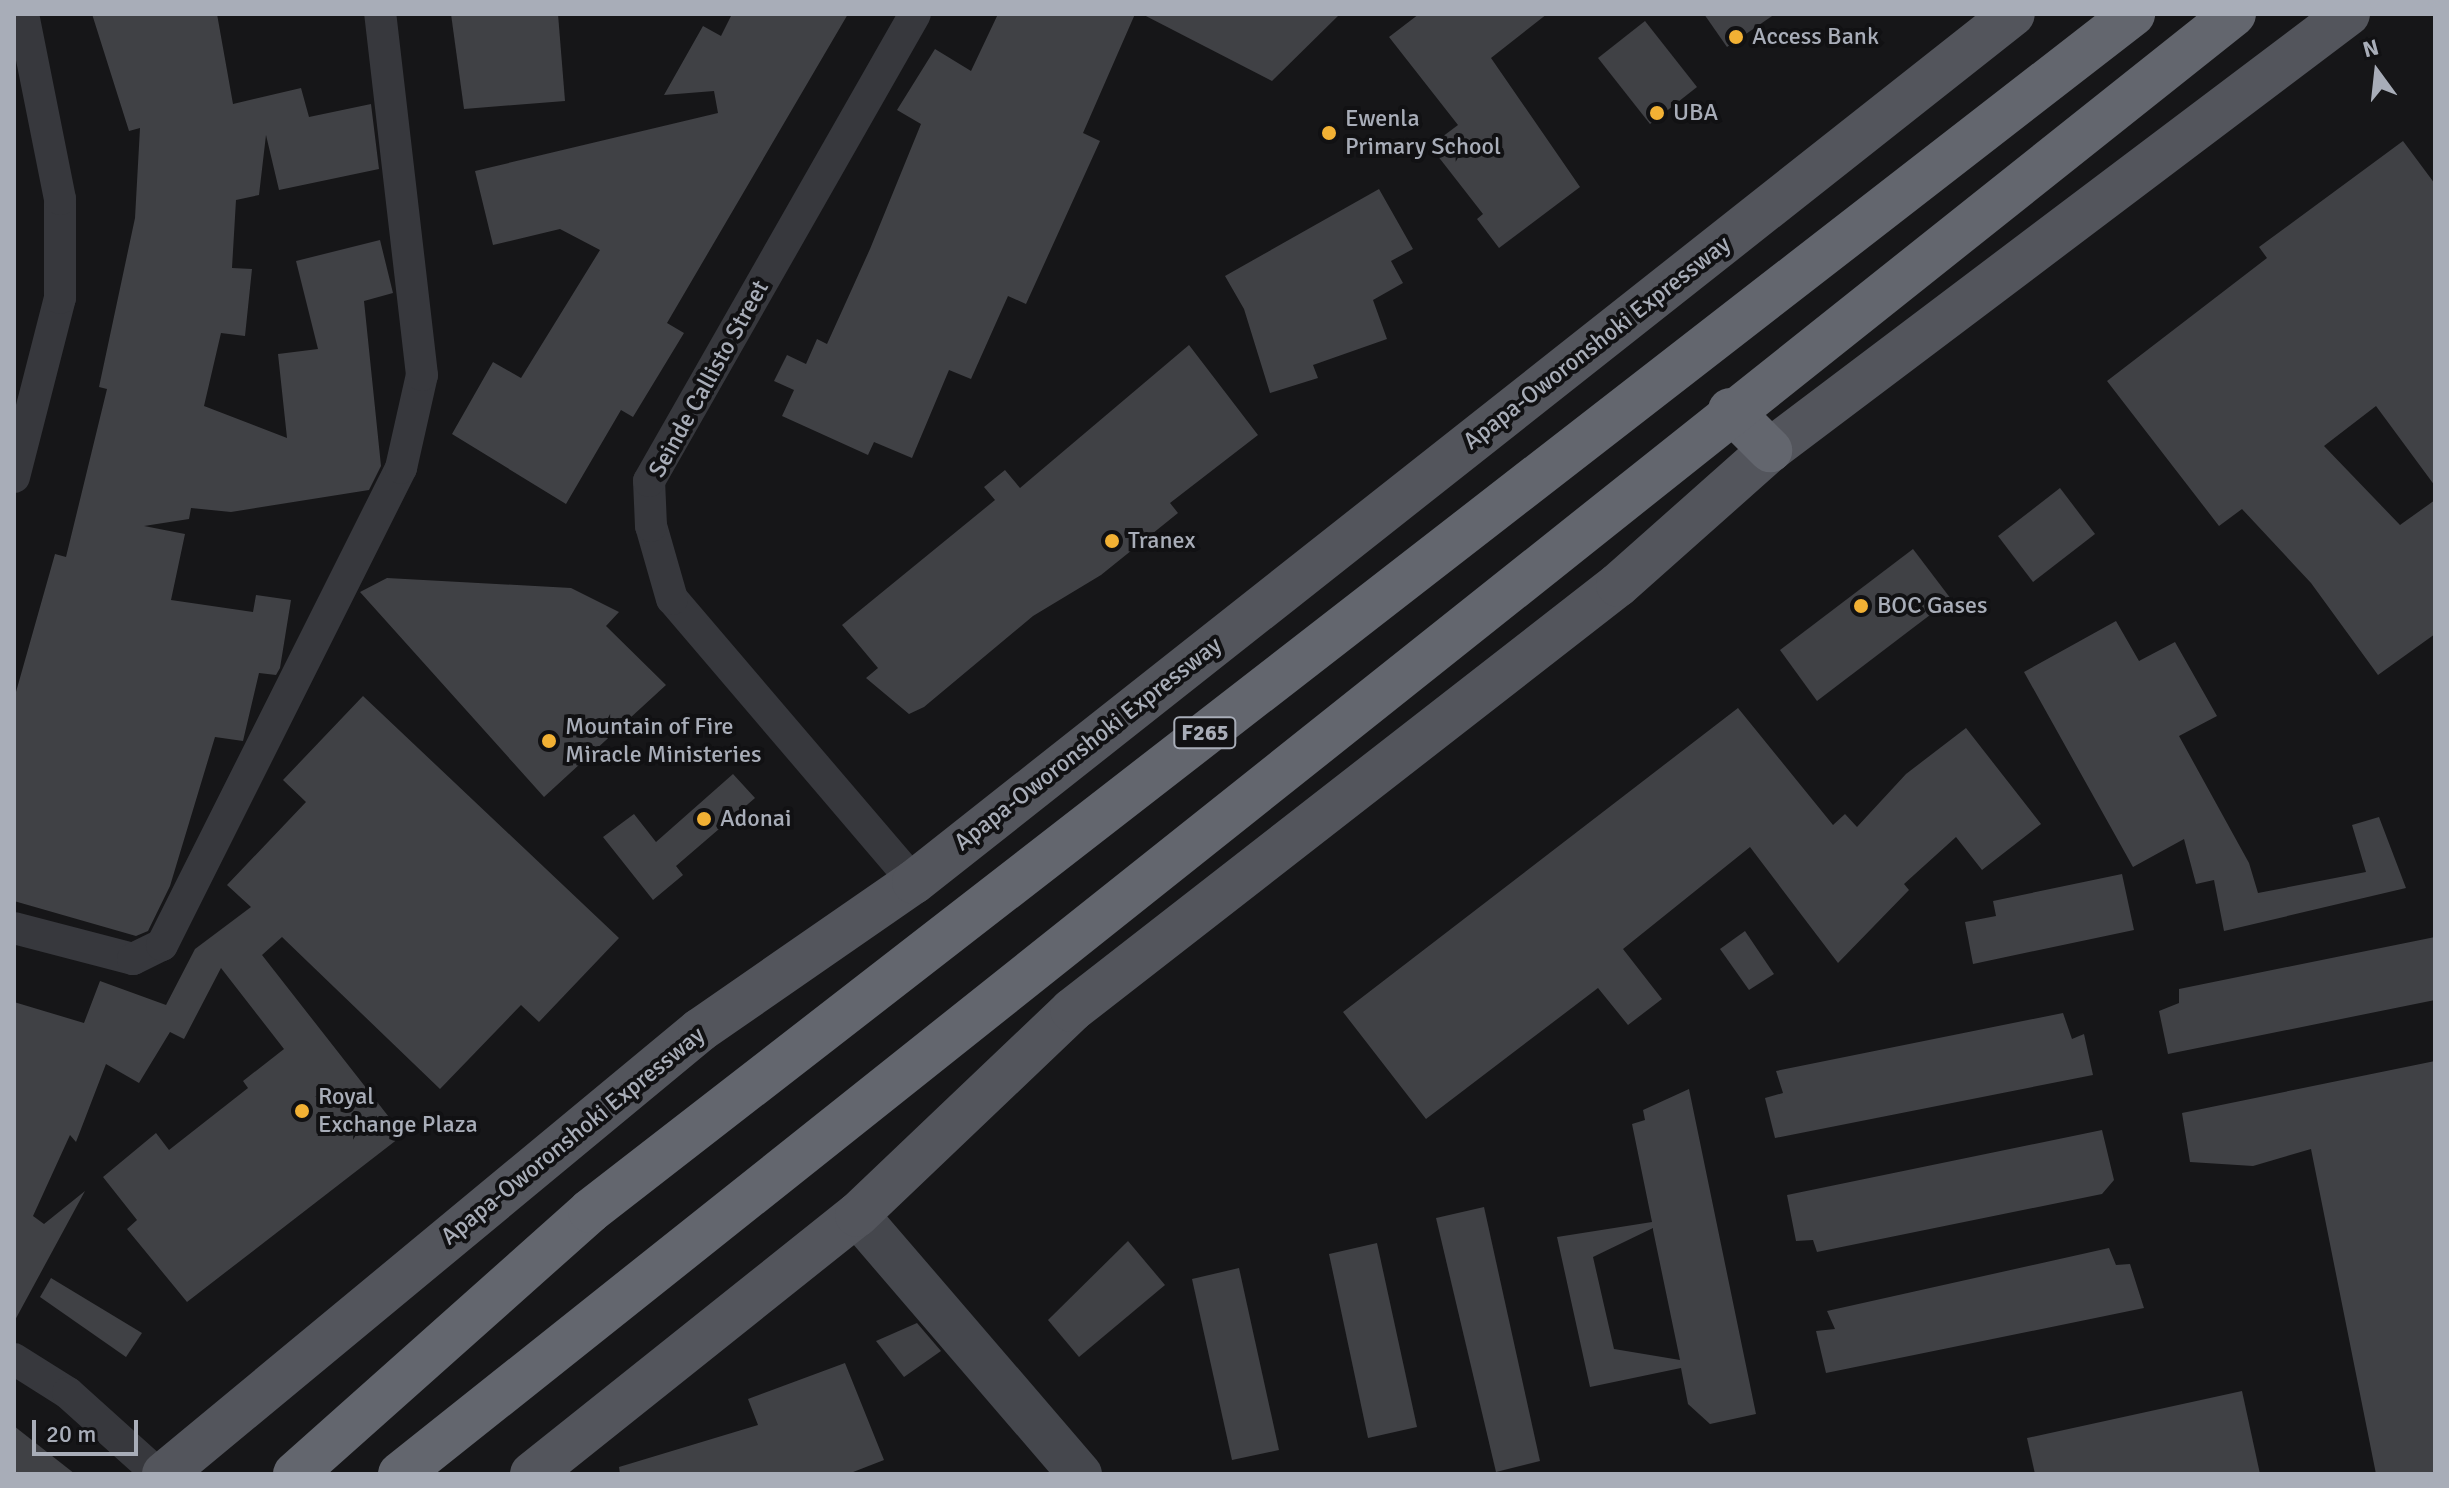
<!DOCTYPE html>
<html>
<head>
<meta charset="utf-8">
<style>
	body { margin:0 }
	#map { position:relative; width:2449px; height:1488px; overflow:hidden; background:#161618; font-family:Signika,sans-serif }
	div>[style] { position:absolute }
	[style*='--x'] { left:calc(var(--x)*1px); top:calc(var(--y)*1px); width:calc(var(--w)*1px); rotate:calc(var(--a)*1deg) }
	.building>* { inset:0; background:#404145 }
	.street>* { height:32px; margin:-16px; padding:0 16px; transform-origin:16px; border-radius:16px; background:#37383d }
	.secondary>* { height:44px; margin:-22px; padding:0 22px; transform-origin:22px; border-radius:22px; background:#45474d }
	.primary>* { height:44px; margin:-22px; padding:0 22px; transform-origin:22px; border-radius:22px; background:#53555c }
	.highway>* { height:44px; margin:-22px; padding:0 22px; transform-origin:22px; border-radius:22px; background:#63666e }
	.dots>* { width:22px; height:22px; translate:-50% -50%; box-sizing:border-box; border:4px solid #111113; border-radius:50% }
	span { translate:-50% -50%; white-space:nowrap; text-align:center; line-height:1.15; -webkit-text-stroke:8px #111113; paint-order:stroke }
	.shield-label span { padding:2px 6px; background:#111113; border:2px solid; border-radius:6px; -webkit-text-stroke-width:0 }
	.shield-label { font-size:22px; color:#a8adb8; font-weight:700 }
	.poi-label { font-size:24px; color:#a8adb8 }
	.left { translate:0 -50%; text-align:left }
	.street-label { font-size:24px; color:#a8adb8 }
	.frame { position:absolute; inset:0; border:16px solid #a8adb8; pointer-events:none }
	.north { position:absolute; left:2337px; top:32px; width:80px; height:80px; -webkit-text-stroke:6px #111113; paint-order:stroke; rotate:345deg; font-size:22px; font-weight:700; line-height:32px; text-align:center; color:#a8adb8 }
	.north::after { content:''; display:block; margin:auto; width:28px; height:36px; background:#a8adb8; clip-path:polygon(50% 0,100% 100%,50% 72%,0 100%) }
	.scale { position:absolute; left:32px; top:1420px; width:106px; height:36px; box-sizing:border-box; border:4px solid #a8adb8; border-top:0; padding-left:10px; font-size:24px; line-height:28px; white-space:nowrap; color:#a8adb8; -webkit-text-stroke:6px #111113; paint-order:stroke }
</style>
</head>
<body>
<div id="map">
	<div class="building">
		<div style="clip-path:polygon(92px 14px,217px 14px,233px 104px,301px 88px,309px 117px,371px 104px,379px 169px,279px 190px,266px 135px,259px 195px,236px 200px,232px 268px,252px 269px,245px 336px,221px 333px,204px 406px,287px 438px,278px 354px,318px 349px,296px 261px,380px 240px,393px 293px,364px 301px,381px 466px,369px 490px,231px 512px,191px 508px,189px 519px,144px 526px,185px 534px,171px 600px,253px 612px,256px 595px,291px 600px,280px 668px,276px 675px,259px 673px,243px 741px,215px 737px,170px 886px,148px 931px,136px 936px,14px 901px,14px 699px,55px 554px,66px 557px,107px 389px,99px 387px,135px 218px,140px 128px,129px 131px)"></div>
		<div style="clip-path:polygon(451px 14px,558px 14px,565px 101px,464px 109px)"></div>
		<div style="clip-path:polygon(732px 14px,848px 14px,667px 323px,684px 333px,633px 417px,621px 410px,566px 504px,452px 434px,493px 362px,521px 378px,600px 250px,560px 229px,493px 245px,475px 171px,718px 113px,714px 91px,664px 95px,703px 26px,721px 36px)"></div>
		<div style="clip-path:polygon(998px 14px,1135px 14px,1083px 133px,1100px 141px,1026px 304px,1008px 296px,971px 379px,949px 370px,912px 458px,874px 442px,868px 455px,782px 416px,794px 390px,774px 381px,787px 355px,806px 364px,817px 339px,827px 344px,870px 249px,921px 124px,897px 110px,935px 49px,971px 71px)"></div>
		<div style="clip-path:polygon(1142px 14px,1340px 14px,1272px 81px)"></div>
		<div style="clip-path:polygon(1419px 14px,1547px 14px,1491px 58px,1580px 187px,1499px 248px,1477px 219px,1483px 214px,1430px 146px,1458px 125px,1389px 37px)"></div>
		<div style="clip-path:polygon(1704px 14px,1775px 14px,1727px 47px)"></div>
		<div style="clip-path:polygon(1645px 21px,1697px 87px,1650px 124px,1598px 58px)"></div>
		<div style="clip-path:polygon(2403px 141px,2435px 184px,2435px 486px,2376px 406px,2324px 446px,2400px 525px,2435px 500px,2435px 634px,2378px 675px,2311px 583px,2242px 509px,2219px 526px,2107px 381px,2267px 258px,2259px 247px)"></div>
		<div style="clip-path:polygon(1379px 189px,1413px 249px,1391px 261px,1403px 283px,1373px 300px,1387px 339px,1313px 365px,1318px 378px,1270px 393px,1244px 309px,1225px 276px)"></div>
		<div style="clip-path:polygon(1189px 345px,1258px 435px,1170px 503px,1178px 513px,1101px 575px,1033px 616px,924px 707px,909px 714px,866px 678px,878px 668px,842px 625px,995px 500px,984px 487px,1005px 470px,1020px 488px)"></div>
		<div style="clip-path:polygon(2060px 488px,2095px 534px,2033px 582px,1998px 536px)"></div>
		<div style="clip-path:polygon(1913px 549px,1951px 599px,1817px 701px,1780px 650px)"></div>
		<div style="clip-path:polygon(387px 578px,571px 588px,619px 612px,606px 626px,666px 685px,544px 797px,360px 592px)"></div>
		<div style="clip-path:polygon(2116px 621px,2139px 661px,2175px 642px,2217px 716px,2179px 736px,2249px 863px,2258px 893px,2366px 872px,2352px 825px,2379px 817px,2406px 888px,2224px 931px,2214px 880px,2196px 884px,2184px 839px,2133px 867px,2024px 672px)"></div>
		<div style="clip-path:polygon(363px 696px,619px 938px,539px 1022px,521px 1005px,440px 1089px,282px 937px,262px 955px,403px 1135px,187px 1302px,127px 1229px,137px 1220px,103px 1177px,156px 1133px,169px 1150px,248px 1088px,243px 1081px,284px 1049px,221px 968px,184px 1039px,170px 1032px,139px 1083px,106px 1064px,76px 1142px,70px 1135px,33px 1216px,44px 1224px,85px 1191px,14px 1322px,14px 1002px,84px 1023px,100px 981px,166px 1005px,195px 949px,251px 907px,227px 885px,306px 802px,283px 780px)"></div>
		<div style="clip-path:polygon(1738px 708px,1833px 825px,1845px 814px,1857px 827px,1906px 774px,1966px 728px,2041px 824px,1982px 870px,1956px 837px,1904px 884px,1909px 890px,1838px 963px,1750px 847px,1623px 949px,1662px 999px,1628px 1025px,1598px 988px,1426px 1119px,1343px 1012px)"></div>
		<div style="clip-path:polygon(733px 774px,755px 798px,676px 866px,683px 875px,653px 900px,603px 837px,634px 814px,656px 842px)"></div>
		<div style="clip-path:polygon(2122px 874px,2134px 930px,1973px 964px,1965px 922px,1996px 916px,1993px 901px)"></div>
		<div style="clip-path:polygon(1745px 931px,1774px 974px,1749px 990px,1720px 949px)"></div>
		<div style="clip-path:polygon(2435px 937px,2435px 1000px,2168px 1054px,2159px 1011px,2179px 1003px,2179px 989px)"></div>
		<div style="clip-path:polygon(2063px 1013px,2072px 1039px,2084px 1034px,2093px 1075px,1775px 1138px,1765px 1098px,1783px 1093px,1776px 1071px)"></div>
		<div style="clip-path:polygon(2435px 1061px,2435px 1474px,2376px 1474px,2311px 1149px,2253px 1166px,2190px 1162px,2182px 1113px)"></div>
		<div style="clip-path:polygon(evenodd,1689px 1089px,1756px 1414px,1710px 1424px,1688px 1404px,1681px 1368px,1590px 1387px,1557px 1237px,1652px 1222px,1632px 1124px,1645px 1120px,1643px 1110px,1689px 1089px,1653px 1228px,1653px 1230px,1680px 1360px,1614px 1349px,1593px 1257px,1653px 1228px)"></div>
		<div style="clip-path:polygon(2102px 1130px,2114px 1180px,2102px 1194px,1817px 1252px,1813px 1240px,1796px 1241px,1787px 1195px)"></div>
		<div style="clip-path:polygon(1484px 1207px,1540px 1461px,1496px 1472px,1436px 1218px)"></div>
		<div style="clip-path:polygon(1128px 1241px,1165px 1285px,1079px 1357px,1048px 1320px)"></div>
		<div style="clip-path:polygon(1377px 1243px,1417px 1427px,1368px 1438px,1329px 1254px)"></div>
		<div style="clip-path:polygon(2109px 1248px,2116px 1265px,2130px 1264px,2144px 1308px,1826px 1373px,1816px 1331px,1835px 1329px,1827px 1311px)"></div>
		<div style="clip-path:polygon(1239px 1268px,1279px 1450px,1232px 1460px,1192px 1279px)"></div>
		<div style="clip-path:polygon(51px 1278px,142px 1333px,126px 1357px,40px 1297px)"></div>
		<div style="clip-path:polygon(917px 1323px,941px 1351px,904px 1377px,876px 1341px)"></div>
		<div style="clip-path:polygon(845px 1363px,884px 1460px,848px 1474px,620px 1474px,619px 1467px,758px 1425px,748px 1399px)"></div>
		<div style="clip-path:polygon(2242px 1391px,2260px 1474px,2035px 1474px,2027px 1438px)"></div>
		<div style="clip-path:polygon(14px 1426px,75px 1474px,14px 1474px)"></div>
	</div>
	<div class="street">
		<div style="--x:14;--y:477;--w:185;--a:-75.6"></div>
		<div style="--x:60;--y:298;--w:99;--a:-90"></div>
		<div style="--x:60;--y:199;--w:189;--a:-101.3"></div>
		<div style="--x:914;--y:882;--w:372;--a:-130.5"></div>
		<div style="--x:672;--y:599;--w:76;--a:-106"></div>
		<div style="--x:651;--y:526;--w:45;--a:-92.5"></div>
		<div style="--x:649;--y:481;--w:537;--a:-60.33"></div>
		<div style="--x:14;--y:928;--w:123;--a:14.6"></div>
		<div style="--x:133;--y:959;--w:32;--a:-26"></div>
		<div style="--x:162;--y:945;--w:534;--a:-63.39"></div>
		<div style="--x:401;--y:468;--w:95;--a:-77.3"></div>
		<div style="--x:422;--y:375;--w:363;--a:-96.6"></div>
		<div style="--x:14;--y:1359;--w:64;--a:32.2"></div>
		<div style="--x:68;--y:1393;--w:121;--a:42"></div>
	</div>
	<div class="secondary">
		<div style="--x:857;--y:1215;--w:342;--a:49.3"></div>
	</div>
	<div class="primary">
		<div style="--x:164;--y:1474;--w:696;--a:-39.64"></div>
		<div style="--x:700;--y:1030;--w:260;--a:-34.7"></div>
		<div style="--x:914;--y:882;--w:1400;--a:-38.3"></div>
		<div style="--x:532;--y:1474;--w:416;--a:-38.6"></div>
		<div style="--x:857;--y:1215;--w:297;--a:-43.6"></div>
		<div style="--x:1072;--y:1010;--w:692;--a:-37.9"></div>
		<div style="--x:1618;--y:585;--w:203;--a:-41.6"></div>
		<div style="--x:1770;--y:450;--w:724;--a:-37.03"></div>
	</div>
	<div class="highway">
		<div style="--x:1730;--y:410;--w:57;--a:45"></div>
		<div style="--x:295;--y:1474;--w:395;--a:-41.7"></div>
		<div style="--x:590;--y:1211;--w:1953;--a:-37.8"></div>
		<div style="--x:400;--y:1474;--w:2344;--a:-38.52"></div>
	</div>
	<div class="dots">
		<div style="left:1736px;top:37px;background:#f2b134"></div>
		<div style="left:1657px;top:113px;background:#f2b134"></div>
		<div style="left:1329px;top:133px;background:#f2b134"></div>
		<div style="left:1112px;top:541px;background:#f2b134"></div>
		<div style="left:1861px;top:606px;background:#f2b134"></div>
		<div style="left:549px;top:741px;background:#f2b134"></div>
		<div style="left:704px;top:819px;background:#f2b134"></div>
		<div style="left:302px;top:1111px;background:#f2b134"></div>
	</div>
	<div class="shield-label">
		<span style="left:1205px;top:733px">F265</span>
	</div>
	<div class="poi-label">
		<span class="left" style="left:1752px;top:37px">Access Bank</span>
		<span class="left" style="left:1673px;top:113px">UBA</span>
		<span class="left" style="left:1345px;top:133px">Ewenla<br>Primary School</span>
		<span class="left" style="left:1128px;top:541px">Tranex</span>
		<span class="left" style="left:1877px;top:606px">BOC Gases</span>
		<span class="left" style="left:565px;top:741px">Mountain of Fire<br>Miracle Ministeries</span>
		<span class="left" style="left:720px;top:819px">Adonai</span>
		<span class="left" style="left:318px;top:1111px">Royal<br>Exchange Plaza</span>
	</div>
	<div class="street-label">
		<span style="left:1597px;top:343px;rotate:-38deg">Apapa-Oworonshoki Expressway</span>
		<span style="left:709px;top:379px;rotate:-61deg">Seinde Callisto Street</span>
		<span style="left:1088px;top:744px;rotate:-38deg">Apapa-Oworonshoki Expressway</span>
		<span style="left:573px;top:1136px;rotate:-39deg">Apapa-Oworonshoki Expressway</span>
	</div>
	<div class="frame"></div>
	<div class="north">N</div>
	<div class="scale">20 m</div>
</div>
</body>
</html>
